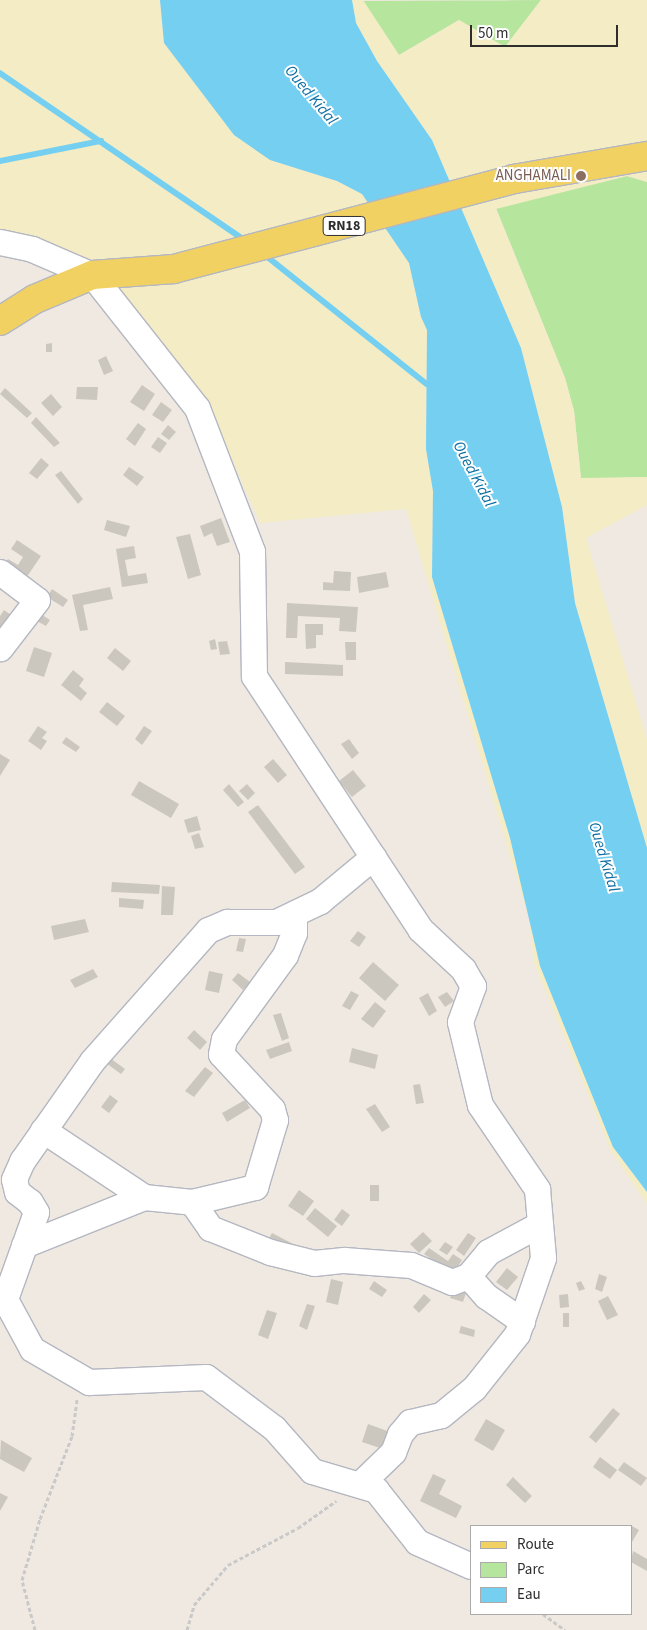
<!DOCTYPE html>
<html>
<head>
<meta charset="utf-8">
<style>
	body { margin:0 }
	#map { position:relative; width:647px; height:1630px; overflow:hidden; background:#efe9e1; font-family:"Source Sans 3",sans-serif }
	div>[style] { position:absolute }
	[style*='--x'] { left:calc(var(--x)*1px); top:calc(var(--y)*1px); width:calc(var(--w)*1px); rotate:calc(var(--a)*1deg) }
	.green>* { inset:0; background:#b6e59e }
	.sand>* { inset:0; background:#f3ecc5 }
	.water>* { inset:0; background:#75cff0 }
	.stream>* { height:5.5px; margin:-2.75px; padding:0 2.75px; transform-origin:2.75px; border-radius:2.75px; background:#75cff0 }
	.building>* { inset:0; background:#cbc7bf }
	.path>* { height:3px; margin-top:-1.5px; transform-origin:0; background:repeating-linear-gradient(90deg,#c9c9c9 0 4px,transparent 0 6.5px) }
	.roads { filter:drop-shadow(1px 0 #b4b7c1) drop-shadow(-1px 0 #b4b7c1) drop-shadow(0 1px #b4b7c1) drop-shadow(0 -1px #b4b7c1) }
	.minor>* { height:25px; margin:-12.5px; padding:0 12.5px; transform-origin:12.5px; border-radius:12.5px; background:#fff }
	.major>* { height:28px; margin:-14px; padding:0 14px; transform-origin:14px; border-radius:14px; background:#f2d163 }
	.dots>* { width:14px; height:14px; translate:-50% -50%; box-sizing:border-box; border:2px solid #fff; border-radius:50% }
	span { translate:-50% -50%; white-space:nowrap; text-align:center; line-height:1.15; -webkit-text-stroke:4px #fff; paint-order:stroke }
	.shield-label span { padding:1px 4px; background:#fff; border:1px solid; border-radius:4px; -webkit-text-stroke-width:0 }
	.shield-label { font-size:14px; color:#2e2e2e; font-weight:700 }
	.education-label { font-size:15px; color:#785e54 }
	.right { translate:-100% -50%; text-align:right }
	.water-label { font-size:16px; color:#0d6fa3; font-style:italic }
	.legend { position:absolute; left:470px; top:1525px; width:162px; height:90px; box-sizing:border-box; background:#fff; border:1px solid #ababab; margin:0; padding:6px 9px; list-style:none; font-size:15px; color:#2e2e2e }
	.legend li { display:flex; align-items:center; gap:10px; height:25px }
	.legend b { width:25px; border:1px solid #ababab }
	.scale { position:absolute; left:470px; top:25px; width:148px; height:22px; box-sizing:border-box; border:2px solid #2e2e2e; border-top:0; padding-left:6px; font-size:15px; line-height:18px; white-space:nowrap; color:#2e2e2e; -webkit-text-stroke:4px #fff; paint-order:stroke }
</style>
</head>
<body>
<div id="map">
	<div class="green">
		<div style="clip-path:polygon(541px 0,505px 47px,459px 20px,399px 55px,363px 1px)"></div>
		<div style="clip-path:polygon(627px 176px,647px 182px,647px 477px,581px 479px,574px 411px,565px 378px,496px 208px)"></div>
	</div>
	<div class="sand">
		<div style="clip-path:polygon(0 0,160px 0,164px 43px,270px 160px,337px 181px,362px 194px,409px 263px,421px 317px,427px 330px,426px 449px,433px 491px,432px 577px,510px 838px,540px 966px,613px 1147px,647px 1192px,647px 1204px,611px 1151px,534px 963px,529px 919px,406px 509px,260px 523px,219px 430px,94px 298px,19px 244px,0 244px)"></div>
		<div style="clip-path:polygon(352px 0,363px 0,399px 55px,459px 20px,505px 47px,541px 0,647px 0,647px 182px,627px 176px,496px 209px,565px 378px,574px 411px,581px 478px,647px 477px,647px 505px,586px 538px,647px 739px,647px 848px,575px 603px,562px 507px,521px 348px,432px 140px,377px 61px,356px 23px)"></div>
	</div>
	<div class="water">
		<div style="clip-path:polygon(160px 0,352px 0,356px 23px,377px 61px,432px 140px,521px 348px,562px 507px,575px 603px,647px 848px,647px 1192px,613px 1147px,540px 966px,510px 838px,432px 577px,433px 491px,426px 449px,427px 330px,421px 317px,409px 263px,362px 194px,337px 181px,270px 160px,234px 135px,164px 43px)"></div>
	</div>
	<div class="stream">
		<div style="--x:0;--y:73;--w:298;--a:34.3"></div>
		<div style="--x:0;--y:161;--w:103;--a:-11.2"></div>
		<div style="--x:264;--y:254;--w:208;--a:38.6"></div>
	</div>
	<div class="building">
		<div style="clip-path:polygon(52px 343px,52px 352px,46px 352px,46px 344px)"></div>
		<div style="clip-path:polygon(106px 356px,113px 371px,104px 375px,98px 360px)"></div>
		<div style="clip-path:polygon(142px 385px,155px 394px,144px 411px,130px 402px)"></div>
		<div style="clip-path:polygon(77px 387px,98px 387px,97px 400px,76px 399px)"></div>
		<div style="clip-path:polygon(5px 388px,32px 413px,27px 418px,0 394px)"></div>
		<div style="clip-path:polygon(51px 394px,62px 407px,53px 416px,41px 403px)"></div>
		<div style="clip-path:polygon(161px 402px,172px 410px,163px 422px,152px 415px)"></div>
		<div style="clip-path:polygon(36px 417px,60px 443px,54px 447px,31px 423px)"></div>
		<div style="clip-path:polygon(138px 423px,146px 429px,135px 446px,126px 439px)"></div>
		<div style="clip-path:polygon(168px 425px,176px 432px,169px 440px,161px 434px)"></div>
		<div style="clip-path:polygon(158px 437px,167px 443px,160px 453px,151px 447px)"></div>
		<div style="clip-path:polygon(41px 458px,49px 465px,37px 479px,29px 473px)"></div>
		<div style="clip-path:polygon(129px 467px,144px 477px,137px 486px,123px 475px)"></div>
		<div style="clip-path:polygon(61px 471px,83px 499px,78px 504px,55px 475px)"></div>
		<div style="clip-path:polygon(221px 518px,230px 542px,217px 546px,212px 533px,204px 537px,200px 526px)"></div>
		<div style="clip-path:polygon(107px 520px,130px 526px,126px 537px,104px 530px)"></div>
		<div style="clip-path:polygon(190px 534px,201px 575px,188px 579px,176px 537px)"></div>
		<div style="clip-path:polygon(17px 540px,41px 556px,22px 584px,1px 570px,8px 559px,18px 565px,23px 557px,11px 549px)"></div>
		<div style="clip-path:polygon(134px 546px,136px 558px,125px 560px,128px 576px,146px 573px,148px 583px,122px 587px,116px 549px)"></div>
		<div style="clip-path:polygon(334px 571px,351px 572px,350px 591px,323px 590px,323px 582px,333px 583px)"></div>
		<div style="clip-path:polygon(386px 572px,389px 587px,359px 593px,357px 577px)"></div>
		<div style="clip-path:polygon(110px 587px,113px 599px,83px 605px,88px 630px,80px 631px,72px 595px)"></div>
		<div style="clip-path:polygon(52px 589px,68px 600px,63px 607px,47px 597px)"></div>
		<div style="clip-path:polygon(287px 603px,358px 607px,356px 632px,339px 631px,340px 618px,298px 616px,297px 638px,286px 638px)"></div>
		<div style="clip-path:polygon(4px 610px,14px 617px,0 635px,0 616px)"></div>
		<div style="clip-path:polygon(39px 613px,50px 620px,46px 626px,35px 620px)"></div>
		<div style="clip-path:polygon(305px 624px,323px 624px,323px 635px,316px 635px,316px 648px,306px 649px)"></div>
		<div style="clip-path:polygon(215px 639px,217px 649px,211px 650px,209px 641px)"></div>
		<div style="clip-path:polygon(227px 641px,230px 654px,220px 655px,218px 642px)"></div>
		<div style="clip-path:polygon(345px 642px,356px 642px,356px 660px,346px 660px)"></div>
		<div style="clip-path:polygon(34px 647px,52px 653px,44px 677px,26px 671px)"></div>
		<div style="clip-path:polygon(115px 648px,131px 661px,123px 671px,107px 658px)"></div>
		<div style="clip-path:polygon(285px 662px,343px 665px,343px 676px,285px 674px)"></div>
		<div style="clip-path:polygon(73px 670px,84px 679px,79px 686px,87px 693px,81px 701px,61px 685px)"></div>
		<div style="clip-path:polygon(107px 702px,125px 716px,117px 726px,99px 712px)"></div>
		<div style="clip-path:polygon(38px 726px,47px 732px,42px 738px,47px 741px,41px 750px,28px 741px)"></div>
		<div style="clip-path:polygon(144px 726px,152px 731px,142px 745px,135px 739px)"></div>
		<div style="clip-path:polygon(66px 737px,80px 747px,76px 752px,62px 743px)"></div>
		<div style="clip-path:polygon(349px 739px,359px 753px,352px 759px,341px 744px)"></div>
		<div style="clip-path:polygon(0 754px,10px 760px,0 776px)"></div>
		<div style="clip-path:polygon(273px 759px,287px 775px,278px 783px,264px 767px)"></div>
		<div style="clip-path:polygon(353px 770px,366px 786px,352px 797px,339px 781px)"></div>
		<div style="clip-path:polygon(139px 781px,179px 804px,171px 818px,131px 795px)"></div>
		<div style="clip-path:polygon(229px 784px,244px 802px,238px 807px,223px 790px)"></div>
		<div style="clip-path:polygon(247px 784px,255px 793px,248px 800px,239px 791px)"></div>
		<div style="clip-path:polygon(258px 805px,305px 867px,295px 874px,248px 812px)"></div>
		<div style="clip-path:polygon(197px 816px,201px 830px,188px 833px,184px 820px)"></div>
		<div style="clip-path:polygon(199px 833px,204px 847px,195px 849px,191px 836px)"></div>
		<div style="clip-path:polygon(112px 882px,160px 885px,159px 894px,111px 892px)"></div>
		<div style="clip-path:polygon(162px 886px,175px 887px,173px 915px,161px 915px)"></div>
		<div style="clip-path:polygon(119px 898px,144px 900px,143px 909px,119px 907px)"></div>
		<div style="clip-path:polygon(85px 919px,89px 932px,54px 940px,51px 926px)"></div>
		<div style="clip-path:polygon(358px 931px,366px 937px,359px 947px,350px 941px)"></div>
		<div style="clip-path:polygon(239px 938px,246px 939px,243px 952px,236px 951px)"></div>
		<div style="clip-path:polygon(373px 962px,399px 985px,385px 1001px,359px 978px)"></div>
		<div style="clip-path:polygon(93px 969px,98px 977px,75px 988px,70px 980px)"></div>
		<div style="clip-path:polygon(209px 971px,223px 974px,219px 993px,205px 990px)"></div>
		<div style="clip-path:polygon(238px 973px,250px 982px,243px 990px,232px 980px)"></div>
		<div style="clip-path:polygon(351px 991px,359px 995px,350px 1010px,342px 1006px)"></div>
		<div style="clip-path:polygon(447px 992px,454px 1001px,445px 1007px,438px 997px)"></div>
		<div style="clip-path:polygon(428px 993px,437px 1011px,429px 1016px,419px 998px)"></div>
		<div style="clip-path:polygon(375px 1002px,386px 1011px,373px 1028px,361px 1019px)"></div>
		<div style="clip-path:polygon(281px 1013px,289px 1038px,282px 1041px,273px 1015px)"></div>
		<div style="clip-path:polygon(194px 1030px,207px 1042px,200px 1050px,187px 1038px)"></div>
		<div style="clip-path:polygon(289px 1042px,292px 1051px,270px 1059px,266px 1050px)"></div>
		<div style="clip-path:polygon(352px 1048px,378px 1055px,375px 1069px,349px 1062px)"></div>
		<div style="clip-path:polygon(110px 1058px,125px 1069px,121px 1074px,106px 1063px)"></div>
		<div style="clip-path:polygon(205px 1067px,213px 1073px,194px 1097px,185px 1091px)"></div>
		<div style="clip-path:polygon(420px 1084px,424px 1103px,416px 1104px,413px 1085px)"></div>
		<div style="clip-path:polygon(110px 1095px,118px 1101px,109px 1113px,101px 1107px)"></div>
		<div style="clip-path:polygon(245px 1100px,250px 1108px,227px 1122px,222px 1113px)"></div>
		<div style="clip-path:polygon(375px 1104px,390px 1127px,382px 1132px,366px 1109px)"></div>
		<div style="clip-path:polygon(370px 1185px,379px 1185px,379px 1201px,370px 1201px)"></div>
		<div style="clip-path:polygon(299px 1190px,314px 1201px,303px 1216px,288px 1206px)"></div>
		<div style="clip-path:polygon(315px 1208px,337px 1226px,328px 1237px,306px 1219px)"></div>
		<div style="clip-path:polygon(342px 1209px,350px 1215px,342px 1226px,334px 1220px)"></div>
		<div style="clip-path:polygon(423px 1232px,432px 1241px,419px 1253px,410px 1244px)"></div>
		<div style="clip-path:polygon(272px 1233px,297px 1246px,294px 1252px,269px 1238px)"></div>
		<div style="clip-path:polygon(468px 1233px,476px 1238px,464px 1256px,456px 1250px)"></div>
		<div style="clip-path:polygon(445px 1242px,453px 1247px,447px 1255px,439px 1250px)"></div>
		<div style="clip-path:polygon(429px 1248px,448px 1261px,453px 1254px,462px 1260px,453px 1274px,424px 1254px)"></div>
		<div style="clip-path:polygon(507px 1268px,518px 1277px,507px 1290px,496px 1282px)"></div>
		<div style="clip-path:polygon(599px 1274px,607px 1277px,602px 1292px,595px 1289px)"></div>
		<div style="clip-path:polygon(331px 1279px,343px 1282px,338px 1305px,326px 1302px)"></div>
		<div style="clip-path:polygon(374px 1281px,387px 1290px,382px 1297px,369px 1289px)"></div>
		<div style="clip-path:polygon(581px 1281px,585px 1289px,579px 1291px,576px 1283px)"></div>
		<div style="clip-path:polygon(454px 1288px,466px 1293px,463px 1302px,450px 1298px)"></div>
		<div style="clip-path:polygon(424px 1294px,431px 1300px,419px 1313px,413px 1307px)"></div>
		<div style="clip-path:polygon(568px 1294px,569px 1307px,560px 1308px,559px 1295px)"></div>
		<div style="clip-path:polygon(608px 1296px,618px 1315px,607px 1320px,598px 1301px)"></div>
		<div style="clip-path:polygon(307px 1304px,315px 1306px,307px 1330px,299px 1326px)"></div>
		<div style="clip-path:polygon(267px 1310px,277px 1313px,268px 1339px,258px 1335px)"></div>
		<div style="clip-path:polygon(563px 1313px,569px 1313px,569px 1327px,563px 1327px)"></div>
		<div style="clip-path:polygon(461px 1326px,475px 1330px,474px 1337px,459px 1333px)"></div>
		<div style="clip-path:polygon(613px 1408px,620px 1414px,596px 1443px,589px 1437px)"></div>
		<div style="clip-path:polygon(486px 1419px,505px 1430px,493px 1451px,474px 1440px)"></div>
		<div style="clip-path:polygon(368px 1424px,390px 1432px,383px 1449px,362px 1442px)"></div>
		<div style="clip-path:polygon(1px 1440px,32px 1458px,24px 1472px,0 1459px)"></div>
		<div style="clip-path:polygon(600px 1457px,617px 1470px,610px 1479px,593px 1467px)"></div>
		<div style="clip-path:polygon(624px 1462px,647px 1478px,641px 1486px,618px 1470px)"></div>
		<div style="clip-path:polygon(433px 1474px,446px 1480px,439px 1494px,462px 1506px,456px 1518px,420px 1501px)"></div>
		<div style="clip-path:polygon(513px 1477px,532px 1496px,525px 1503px,506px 1485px)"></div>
		<div style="clip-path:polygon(0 1493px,8px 1497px,0 1511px)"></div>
		<div style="clip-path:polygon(632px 1526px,639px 1530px,632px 1542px,631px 1528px)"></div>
		<div style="clip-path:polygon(633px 1551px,647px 1559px,647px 1571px,631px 1562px)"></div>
	</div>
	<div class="path">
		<div style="--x:543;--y:1614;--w:27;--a:36"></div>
		<div style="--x:35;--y:1630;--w:52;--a:-104.6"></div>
		<div style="--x:22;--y:1580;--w:64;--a:-73.6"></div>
		<div style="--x:40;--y:1519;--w:89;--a:-68.9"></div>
		<div style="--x:72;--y:1436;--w:37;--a:-82"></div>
		<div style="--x:187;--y:1630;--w:26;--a:-74"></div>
		<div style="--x:194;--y:1605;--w:52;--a:-49.6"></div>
		<div style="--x:228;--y:1565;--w:79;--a:-27.9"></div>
		<div style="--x:298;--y:1528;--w:47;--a:-35.4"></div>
	</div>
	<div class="roads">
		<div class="minor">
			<div style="--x:0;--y:242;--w:33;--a:12"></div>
			<div style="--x:32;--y:249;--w:65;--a:23.4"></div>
			<div style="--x:92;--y:275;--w:169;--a:51.7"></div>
			<div style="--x:197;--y:408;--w:153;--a:69"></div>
			<div style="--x:252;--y:551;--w:125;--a:89.1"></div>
			<div style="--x:254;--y:676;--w:303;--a:56.7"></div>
			<div style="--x:420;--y:929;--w:59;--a:42.9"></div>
			<div style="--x:463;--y:969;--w:20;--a:60"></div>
			<div style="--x:473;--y:986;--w:38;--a:110"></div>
			<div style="--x:460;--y:1022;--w:85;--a:76.5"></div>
			<div style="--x:480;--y:1105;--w:102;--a:55.8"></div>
			<div style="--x:537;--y:1189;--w:69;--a:85"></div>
			<div style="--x:543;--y:1258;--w:80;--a:108.9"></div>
			<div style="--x:517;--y:1334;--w:69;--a:128.5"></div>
			<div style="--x:474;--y:1388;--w:43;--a:140.7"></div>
			<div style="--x:441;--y:1415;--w:32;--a:167"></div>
			<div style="--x:410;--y:1422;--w:16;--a:130"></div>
			<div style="--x:400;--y:1434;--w:19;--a:111"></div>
			<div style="--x:393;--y:1452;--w:46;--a:135.9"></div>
			<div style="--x:0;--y:572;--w:46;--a:37.1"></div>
			<div style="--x:37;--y:600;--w:61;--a:127.6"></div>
			<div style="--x:43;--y:1130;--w:121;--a:33.6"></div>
			<div style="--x:144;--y:1197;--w:48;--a:5.9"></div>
			<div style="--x:192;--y:1202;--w:65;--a:-13.4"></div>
			<div style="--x:255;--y:1187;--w:70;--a:-73.4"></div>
			<div style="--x:275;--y:1120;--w:11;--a:-105"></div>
			<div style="--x:272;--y:1109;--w:75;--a:-132.8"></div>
			<div style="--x:221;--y:1054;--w:15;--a:-79"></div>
			<div style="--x:224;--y:1039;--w:104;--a:-54"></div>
			<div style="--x:285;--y:955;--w:24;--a:-68"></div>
			<div style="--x:294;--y:933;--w:19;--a:-90"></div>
			<div style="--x:192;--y:1202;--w:32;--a:55"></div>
			<div style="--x:210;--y:1228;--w:65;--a:21.8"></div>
			<div style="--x:270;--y:1252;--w:45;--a:14"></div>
			<div style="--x:314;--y:1263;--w:30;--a:-6"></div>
			<div style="--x:344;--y:1260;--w:67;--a:4.3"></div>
			<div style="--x:411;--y:1265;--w:44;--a:22.5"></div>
			<div style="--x:452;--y:1282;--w:17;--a:-21"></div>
			<div style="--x:468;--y:1276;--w:31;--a:-50"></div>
			<div style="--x:488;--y:1252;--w:59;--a:-28.3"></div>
			<div style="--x:24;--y:1245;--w:129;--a:-21.8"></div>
			<div style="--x:468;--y:1276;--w:27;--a:48"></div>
			<div style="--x:486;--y:1296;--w:44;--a:34.8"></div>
			<div style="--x:0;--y:1290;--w:67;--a:61.5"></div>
			<div style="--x:32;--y:1349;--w:66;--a:30.1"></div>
			<div style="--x:89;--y:1382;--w:117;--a:-2.4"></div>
			<div style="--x:206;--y:1377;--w:85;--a:36.9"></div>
			<div style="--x:274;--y:1428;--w:57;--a:48.5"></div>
			<div style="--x:312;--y:1471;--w:67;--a:16.5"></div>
			<div style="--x:376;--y:1490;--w:66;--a:51.7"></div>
			<div style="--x:417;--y:1542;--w:59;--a:24"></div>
			<div style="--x:6;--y:1296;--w:89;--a:-70.3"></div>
			<div style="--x:36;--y:1212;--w:12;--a:-121"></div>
			<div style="--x:30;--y:1202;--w:16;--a:-142"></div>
			<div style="--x:17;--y:1192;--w:13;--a:-103"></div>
			<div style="--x:14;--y:1179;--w:20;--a:-66"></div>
			<div style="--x:22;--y:1161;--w:122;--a:-55"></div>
			<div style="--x:92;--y:1061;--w:175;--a:-48.5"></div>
			<div style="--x:208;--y:930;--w:21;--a:-23"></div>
			<div style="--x:227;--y:922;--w:49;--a:0"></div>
			<div style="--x:276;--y:922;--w:49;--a:-25.5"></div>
			<div style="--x:320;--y:901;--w:69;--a:-39.7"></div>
		</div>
		<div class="major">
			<div style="--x:0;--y:321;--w:41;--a:-32.2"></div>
			<div style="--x:35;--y:299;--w:62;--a:-22.8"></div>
			<div style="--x:92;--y:275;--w:82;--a:-4.2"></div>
			<div style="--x:174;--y:269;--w:352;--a:-14.8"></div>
			<div style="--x:514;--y:179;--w:135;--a:-9.8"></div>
		</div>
	</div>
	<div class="dots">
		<div style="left:581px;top:176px;background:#8d6e63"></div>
	</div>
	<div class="shield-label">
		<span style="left:344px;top:226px">RN18</span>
	</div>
	<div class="education-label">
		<span class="right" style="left:571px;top:176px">ANGHAMALI</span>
	</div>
	<div class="water-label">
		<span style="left:311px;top:95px;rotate:50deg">Oued Kidal</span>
		<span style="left:474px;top:474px;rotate:62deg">Oued Kidal</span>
		<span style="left:604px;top:857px;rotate:73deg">Oued Kidal</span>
	</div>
	<ul class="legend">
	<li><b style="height:6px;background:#f2d163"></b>Route</li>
	<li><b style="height:14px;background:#b6e59e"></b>Parc</li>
	<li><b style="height:14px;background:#75cff0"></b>Eau</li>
	</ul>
	<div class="scale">50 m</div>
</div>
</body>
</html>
